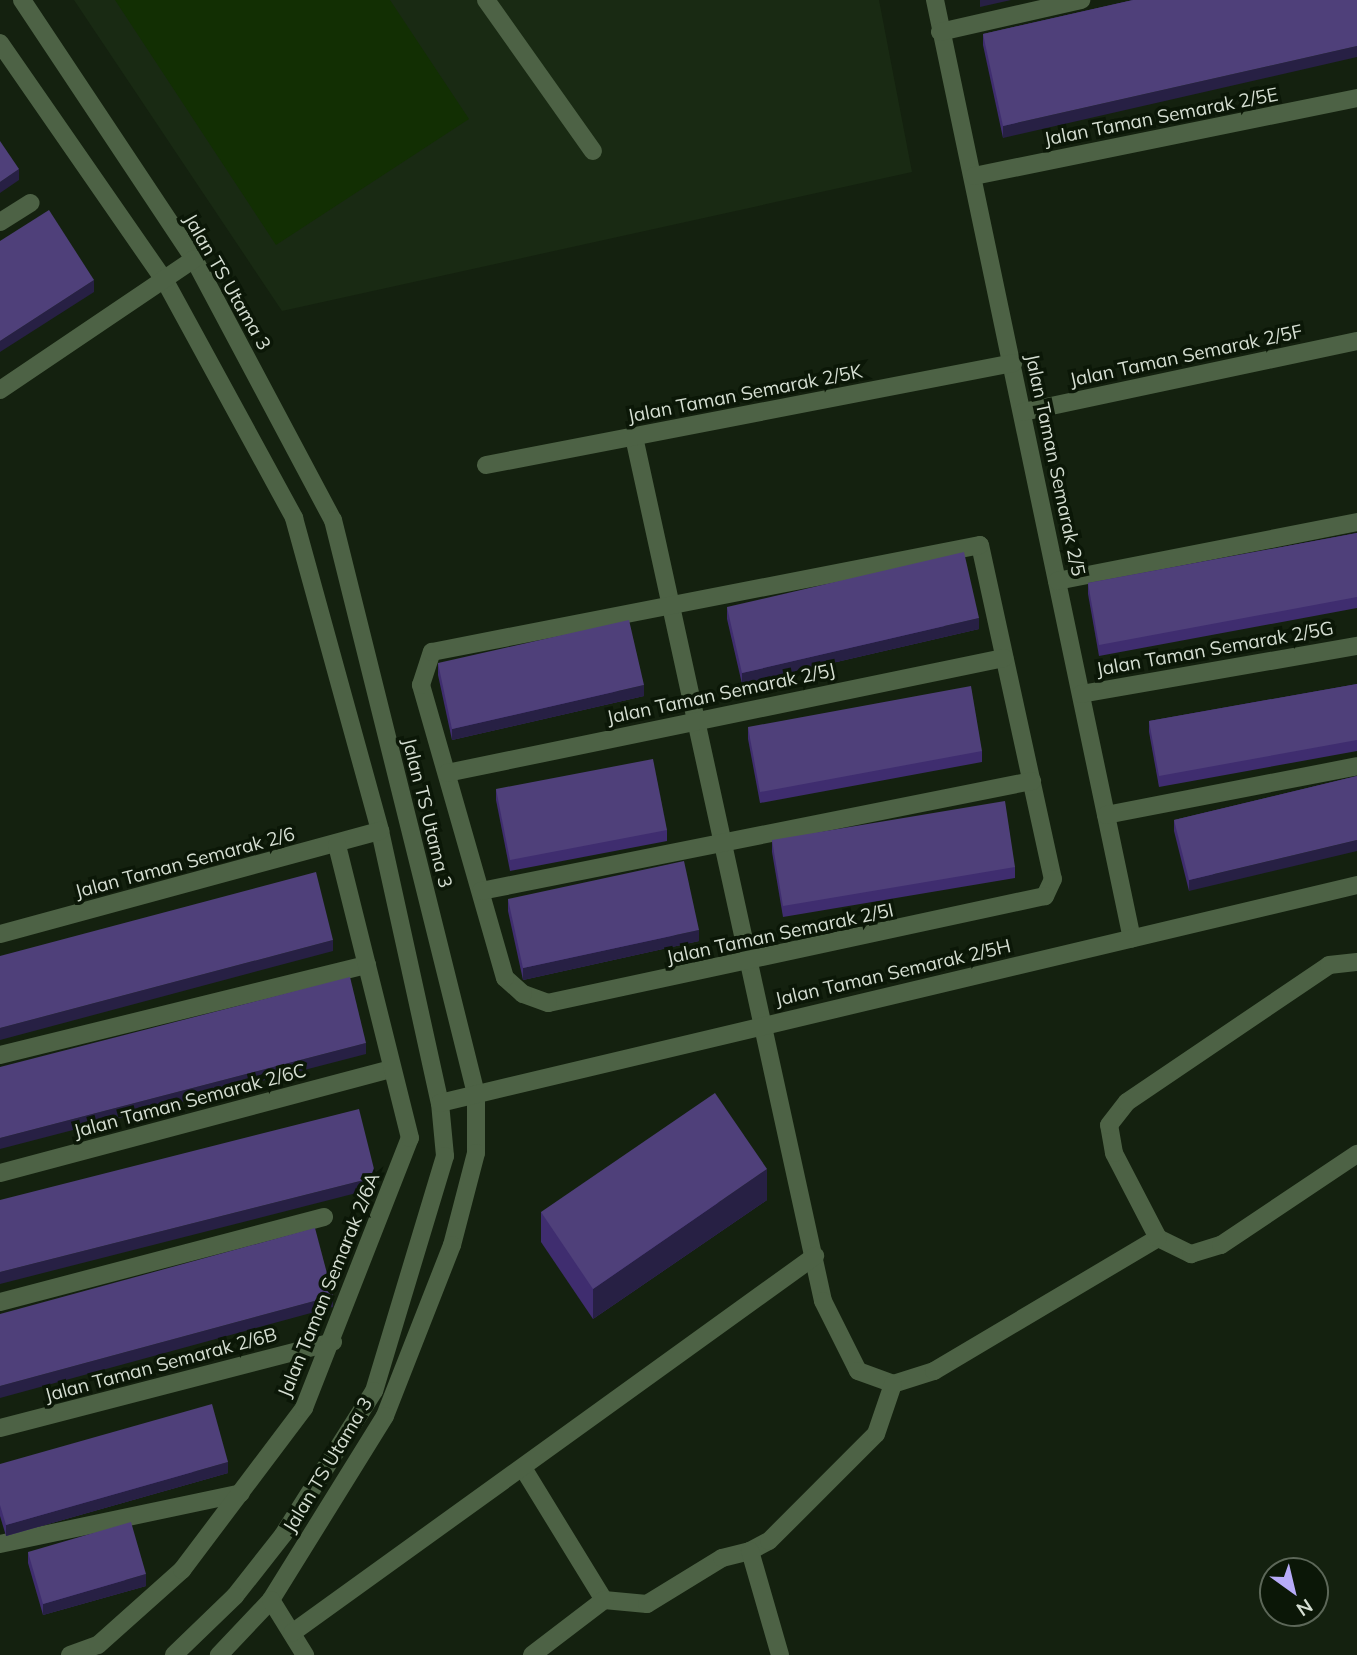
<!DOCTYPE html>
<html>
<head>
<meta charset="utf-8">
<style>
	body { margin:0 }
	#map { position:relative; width:1357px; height:1655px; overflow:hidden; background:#14210f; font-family:Mulish,sans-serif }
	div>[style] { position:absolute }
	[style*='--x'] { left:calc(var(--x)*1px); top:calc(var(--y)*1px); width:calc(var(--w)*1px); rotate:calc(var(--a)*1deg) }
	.built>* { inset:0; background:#192a13 }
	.green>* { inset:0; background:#122f03 }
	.minor>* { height:18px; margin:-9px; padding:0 9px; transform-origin:9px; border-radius:9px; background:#4d6245 }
	.wall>* { inset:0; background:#3f2d6f }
	.shaded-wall>* { inset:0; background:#272044 }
	.building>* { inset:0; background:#4f407a }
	span { translate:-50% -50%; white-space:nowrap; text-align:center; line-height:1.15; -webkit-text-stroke:7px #0b1707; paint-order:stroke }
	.street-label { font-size:19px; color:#d5ded2 }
	.north { position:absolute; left:1259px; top:1557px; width:70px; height:70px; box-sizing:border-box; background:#0b1707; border:2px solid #5c6758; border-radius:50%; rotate:146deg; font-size:19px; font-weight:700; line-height:28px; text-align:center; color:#d5ded2 }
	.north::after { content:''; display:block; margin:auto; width:24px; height:32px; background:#b7abf8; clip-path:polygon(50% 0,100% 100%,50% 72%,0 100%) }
</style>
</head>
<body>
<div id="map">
	<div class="built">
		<div style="clip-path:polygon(74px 0,879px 0,912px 172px,282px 311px)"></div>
	</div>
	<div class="green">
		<div style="clip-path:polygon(115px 0,390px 0,469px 119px,276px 245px)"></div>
	</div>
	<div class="minor">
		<div style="--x:22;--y:0;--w:311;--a:56.4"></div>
		<div style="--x:194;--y:259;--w:296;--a:62"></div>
		<div style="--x:333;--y:520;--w:592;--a:76.01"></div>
		<div style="--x:476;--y:1094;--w:59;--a:90"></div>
		<div style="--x:476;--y:1153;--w:95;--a:104.6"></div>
		<div style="--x:452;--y:1245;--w:184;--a:111.4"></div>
		<div style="--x:385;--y:1416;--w:216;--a:121.8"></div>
		<div style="--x:271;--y:1600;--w:76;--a:133.4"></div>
		<div style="--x:486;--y:0;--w:185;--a:54.7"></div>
		<div style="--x:935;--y:0;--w:959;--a:78.15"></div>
		<div style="--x:940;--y:32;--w:145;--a:-12.8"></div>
		<div style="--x:0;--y:43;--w:290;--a:55.3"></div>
		<div style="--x:165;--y:281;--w:270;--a:61.4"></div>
		<div style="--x:294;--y:518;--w:325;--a:74.6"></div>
		<div style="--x:380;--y:831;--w:279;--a:77.6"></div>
		<div style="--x:440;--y:1103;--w:53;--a:84.6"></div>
		<div style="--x:445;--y:1156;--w:245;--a:106.8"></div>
		<div style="--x:374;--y:1391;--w:170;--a:122.3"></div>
		<div style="--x:283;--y:1535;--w:78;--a:128.2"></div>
		<div style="--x:235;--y:1596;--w:85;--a:136"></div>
		<div style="--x:974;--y:176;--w:391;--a:-11.5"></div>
		<div style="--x:0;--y:222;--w:36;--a:-32"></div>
		<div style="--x:0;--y:390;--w:234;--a:-34"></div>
		<div style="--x:1023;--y:412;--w:341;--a:-12"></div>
		<div style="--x:634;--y:437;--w:884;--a:77.66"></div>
		<div style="--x:823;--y:1301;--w:78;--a:63.4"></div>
		<div style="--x:858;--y:1371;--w:37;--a:20"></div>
		<div style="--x:893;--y:1384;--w:43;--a:-17.6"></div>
		<div style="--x:934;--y:1371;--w:261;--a:-30.7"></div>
		<div style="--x:1158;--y:1238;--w:37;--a:26"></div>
		<div style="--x:1191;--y:1254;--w:31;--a:-17"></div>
		<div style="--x:1221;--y:1245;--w:164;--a:-33.8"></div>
		<div style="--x:486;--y:465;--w:537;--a:-10.95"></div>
		<div style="--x:980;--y:545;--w:342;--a:77.7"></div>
		<div style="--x:1053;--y:879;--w:19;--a:115"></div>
		<div style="--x:1045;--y:896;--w:508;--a:167.85"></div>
		<div style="--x:548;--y:1003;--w:27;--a:-160"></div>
		<div style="--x:523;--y:994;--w:24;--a:-138"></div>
		<div style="--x:505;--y:978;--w:305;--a:-106"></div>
		<div style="--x:421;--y:685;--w:35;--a:-72"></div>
		<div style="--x:432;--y:652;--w:558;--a:-11.05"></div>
		<div style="--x:1057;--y:581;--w:306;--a:-11.1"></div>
		<div style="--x:1081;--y:694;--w:280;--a:-9.9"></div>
		<div style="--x:447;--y:773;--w:569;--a:-11.67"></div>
		<div style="--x:1106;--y:815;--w:256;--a:-11"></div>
		<div style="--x:481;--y:891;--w:562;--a:-11.29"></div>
		<div style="--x:0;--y:934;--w:394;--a:-15.2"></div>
		<div style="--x:0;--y:1055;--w:378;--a:-13.8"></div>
		<div style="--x:440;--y:1103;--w:943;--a:-13.37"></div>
		<div style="--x:0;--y:1173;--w:405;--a:-14.9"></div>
		<div style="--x:1158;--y:1238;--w:96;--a:-117.4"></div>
		<div style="--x:1114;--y:1153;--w:28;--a:-100"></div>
		<div style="--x:1109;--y:1125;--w:29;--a:-52"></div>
		<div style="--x:1127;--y:1102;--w:244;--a:-34.1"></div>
		<div style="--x:1329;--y:965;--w:28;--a:-6"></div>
		<div style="--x:0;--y:1302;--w:335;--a:-14.7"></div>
		<div style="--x:0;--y:1428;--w:344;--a:-14.5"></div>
		<div style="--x:523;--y:1468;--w:155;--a:58.5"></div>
		<div style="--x:0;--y:1544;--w:246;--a:-11.9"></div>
		<div style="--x:750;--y:1551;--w:21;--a:-28"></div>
		<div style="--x:769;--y:1541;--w:151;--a:-45"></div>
		<div style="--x:876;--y:1434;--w:53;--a:-71.2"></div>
		<div style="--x:271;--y:1600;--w:65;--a:58.3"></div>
		<div style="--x:604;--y:1600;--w:43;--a:5.3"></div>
		<div style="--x:647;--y:1604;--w:88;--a:-31.5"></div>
		<div style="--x:722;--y:1558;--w:29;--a:-14"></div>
		<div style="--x:750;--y:1551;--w:108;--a:73.9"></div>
		<div style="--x:292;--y:1633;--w:645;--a:-35.79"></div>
		<div style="--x:70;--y:1655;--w:30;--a:-20"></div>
		<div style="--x:98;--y:1645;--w:113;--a:-41.8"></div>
		<div style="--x:182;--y:1570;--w:203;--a:-53"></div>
		<div style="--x:304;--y:1408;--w:290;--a:-68.6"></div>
		<div style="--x:410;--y:1138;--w:302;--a:-104"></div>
		<div style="--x:532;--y:1655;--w:91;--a:-37.4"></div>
	</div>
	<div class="wall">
		<div style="clip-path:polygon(1133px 0,1003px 138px,983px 45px,983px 34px)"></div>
		<div style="clip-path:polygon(1357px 533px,1357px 608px,1099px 656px,1088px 594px,1088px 583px)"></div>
		<div style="clip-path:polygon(727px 607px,979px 629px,742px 684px,727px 619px)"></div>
		<div style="clip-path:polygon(438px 663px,644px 696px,452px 740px,438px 675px)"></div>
		<div style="clip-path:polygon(1357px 684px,1357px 751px,1159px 787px,1149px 732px,1149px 721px)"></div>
		<div style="clip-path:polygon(748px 727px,982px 751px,982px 762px,760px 803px,748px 739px)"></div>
		<div style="clip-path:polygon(1357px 776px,1189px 891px,1174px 831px,1174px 820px)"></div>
		<div style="clip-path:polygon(496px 789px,667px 830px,667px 841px,510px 871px,496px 800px)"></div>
		<div style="clip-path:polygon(772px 840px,1015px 867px,1015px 878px,783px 917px,772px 852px)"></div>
		<div style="clip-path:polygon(508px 899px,699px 941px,523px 980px,508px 911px)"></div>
		<div style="clip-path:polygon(767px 1200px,593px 1319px,541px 1242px,541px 1212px)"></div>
		<div style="clip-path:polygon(0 1464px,228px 1473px,6px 1536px,0 1516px)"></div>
		<div style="clip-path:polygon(28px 1552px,146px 1586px,43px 1615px,28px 1563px)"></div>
	</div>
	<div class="shaded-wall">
		<div style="clip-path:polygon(980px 0,1011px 0,980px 7px)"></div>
		<div style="clip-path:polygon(1357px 46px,1357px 57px,1003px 138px,1003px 126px)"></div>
		<div style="clip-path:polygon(19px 169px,19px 180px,0 193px,0 182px)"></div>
		<div style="clip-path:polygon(94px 280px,94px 292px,0 352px,0 341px)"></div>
		<div style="clip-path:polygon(979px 618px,979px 629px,742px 684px,742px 673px)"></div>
		<div style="clip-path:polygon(644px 685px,644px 696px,452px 740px,452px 729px)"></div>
		<div style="clip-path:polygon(1357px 840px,1357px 851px,1189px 891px,1189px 880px)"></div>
		<div style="clip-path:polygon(699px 930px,699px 941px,523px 980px,523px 968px)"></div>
		<div style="clip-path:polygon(333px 940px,333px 951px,0 1040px,0 1028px)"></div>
		<div style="clip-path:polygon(366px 1043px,366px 1054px,0 1149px,0 1138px)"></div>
		<div style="clip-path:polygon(767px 1169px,767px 1200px,593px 1319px,593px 1289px)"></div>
		<div style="clip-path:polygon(376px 1177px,376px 1188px,0 1284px,0 1272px)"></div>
		<div style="clip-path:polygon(333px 1296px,333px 1307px,0 1398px,0 1386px)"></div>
		<div style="clip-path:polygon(228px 1462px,228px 1473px,6px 1536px,6px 1525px)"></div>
		<div style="clip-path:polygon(146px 1574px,146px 1586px,43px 1615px,43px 1604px)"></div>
	</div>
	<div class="building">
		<div style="clip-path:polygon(1133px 0,1357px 0,1357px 46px,1003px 126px,983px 34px)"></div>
		<div style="clip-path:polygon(0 141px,19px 169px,0 182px)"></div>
		<div style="clip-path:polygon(49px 210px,94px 280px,0 341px,0 241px)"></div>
		<div style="clip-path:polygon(1357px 533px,1357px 597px,1099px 645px,1088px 583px)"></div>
		<div style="clip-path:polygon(964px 552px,979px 618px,742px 673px,727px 607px)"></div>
		<div style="clip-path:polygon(629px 620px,644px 685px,452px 729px,438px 663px)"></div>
		<div style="clip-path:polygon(1357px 684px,1357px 740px,1159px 776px,1149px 721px)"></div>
		<div style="clip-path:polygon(971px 686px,982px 751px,760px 792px,748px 727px)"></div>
		<div style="clip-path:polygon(653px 759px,667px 830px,510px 860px,496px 789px)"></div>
		<div style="clip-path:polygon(1357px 776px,1357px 840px,1189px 880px,1174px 820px)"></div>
		<div style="clip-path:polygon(1005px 801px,1015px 867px,783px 906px,772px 840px)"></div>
		<div style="clip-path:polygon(684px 861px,699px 930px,523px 968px,508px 899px)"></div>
		<div style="clip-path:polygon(316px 872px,333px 940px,0 1028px,0 956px)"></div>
		<div style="clip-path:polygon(350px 977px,366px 1043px,0 1138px,0 1067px)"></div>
		<div style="clip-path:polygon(715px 1093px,767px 1169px,593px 1289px,541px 1212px)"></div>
		<div style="clip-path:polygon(359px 1109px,376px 1177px,0 1272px,0 1200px)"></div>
		<div style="clip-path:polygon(315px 1228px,333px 1296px,0 1386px,0 1314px)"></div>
		<div style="clip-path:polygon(212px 1404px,228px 1462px,6px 1525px,0 1505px,0 1464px)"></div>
		<div style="clip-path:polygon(131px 1522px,146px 1574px,43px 1604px,28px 1552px)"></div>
	</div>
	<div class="street-label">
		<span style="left:1161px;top:117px;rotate:-11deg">Jalan Taman Semarak 2/5E</span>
		<span style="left:227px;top:282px;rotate:60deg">Jalan TS Utama 3</span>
		<span style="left:1186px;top:356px;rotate:-12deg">Jalan Taman Semarak 2/5F</span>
		<span style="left:745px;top:394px;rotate:-11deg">Jalan Taman Semarak 2/5K</span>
		<span style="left:1055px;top:465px;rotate:78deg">Jalan Taman Semarak 2/5</span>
		<span style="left:1215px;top:649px;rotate:-10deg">Jalan Taman Semarak 2/5G</span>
		<span style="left:721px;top:694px;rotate:-12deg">Jalan Taman Semarak 2/5J</span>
		<span style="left:427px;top:813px;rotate:76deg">Jalan TS Utama 3</span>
		<span style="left:185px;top:863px;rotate:-15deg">Jalan Taman Semarak 2/6</span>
		<span style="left:780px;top:934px;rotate:-12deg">Jalan Taman Semarak 2/5I</span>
		<span style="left:893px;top:973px;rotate:-13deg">Jalan Taman Semarak 2/5H</span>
		<span style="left:190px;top:1101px;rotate:-15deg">Jalan Taman Semarak 2/6C</span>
		<span style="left:329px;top:1285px;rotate:-68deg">Jalan Taman Semarak 2/6A</span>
		<span style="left:161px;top:1365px;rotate:-15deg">Jalan Taman Semarak 2/6B</span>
		<span style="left:328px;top:1465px;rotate:-59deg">Jalan TS Utama 3</span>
	</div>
	<div class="north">N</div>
</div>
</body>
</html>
